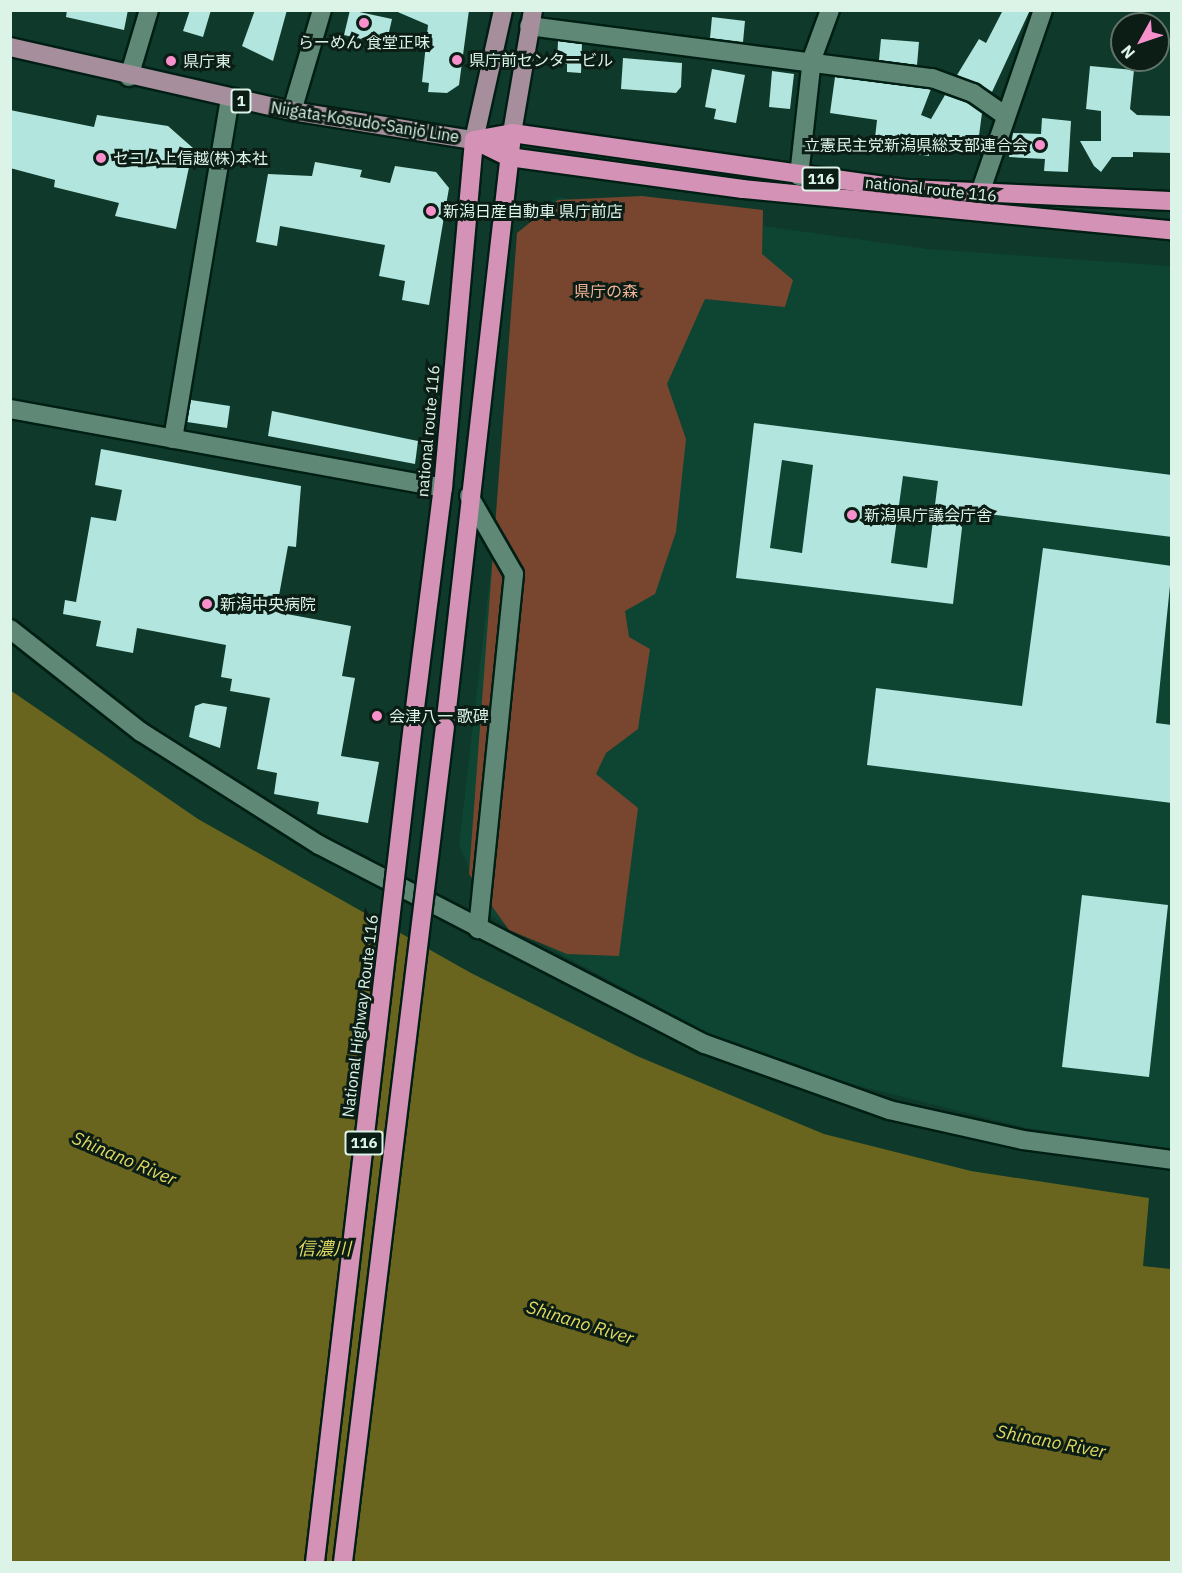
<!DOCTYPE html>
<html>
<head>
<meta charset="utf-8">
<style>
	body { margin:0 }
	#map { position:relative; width:1182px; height:1573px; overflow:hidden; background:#0f392a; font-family:"IBM Plex Sans","Noto Sans JP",sans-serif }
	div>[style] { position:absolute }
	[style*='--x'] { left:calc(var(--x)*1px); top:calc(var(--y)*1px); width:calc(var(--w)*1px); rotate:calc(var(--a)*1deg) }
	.built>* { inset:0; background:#0d4432 }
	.green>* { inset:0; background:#78462f }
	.water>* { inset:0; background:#69641e }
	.building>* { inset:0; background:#b1e5dd }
	.roads { filter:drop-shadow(2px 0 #001f14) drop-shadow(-2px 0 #001f14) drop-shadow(0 2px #001f14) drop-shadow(0 -2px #001f14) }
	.minor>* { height:18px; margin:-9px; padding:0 9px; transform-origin:9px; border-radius:9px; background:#5f8976 }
	.major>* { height:18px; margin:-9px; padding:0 9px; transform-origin:9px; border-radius:9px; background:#a68e9d }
	.highway>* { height:18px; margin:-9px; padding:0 9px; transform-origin:9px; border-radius:9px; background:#d592b7 }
	.bridges { filter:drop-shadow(2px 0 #001f14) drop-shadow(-2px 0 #001f14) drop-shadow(0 2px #001f14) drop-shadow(0 -2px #001f14) }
	.highway-bridge>* { height:18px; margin:-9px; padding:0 9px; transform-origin:9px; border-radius:9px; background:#d592b7 }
	.dots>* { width:16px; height:16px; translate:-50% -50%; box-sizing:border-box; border:3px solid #0b1d15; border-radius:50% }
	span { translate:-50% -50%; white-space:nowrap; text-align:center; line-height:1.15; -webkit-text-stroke:6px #0b1d15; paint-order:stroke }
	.shield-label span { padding:2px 4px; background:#0b1d15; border:2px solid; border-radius:4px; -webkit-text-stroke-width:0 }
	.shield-label { font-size:15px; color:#dcf3e8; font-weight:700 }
	.poi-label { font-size:16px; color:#dcf3e8 }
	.left { translate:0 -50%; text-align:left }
	.right { translate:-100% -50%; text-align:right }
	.street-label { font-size:16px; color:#dcf3e8 }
	.park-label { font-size:16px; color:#f2b295 }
	.water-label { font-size:18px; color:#e2da61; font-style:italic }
	.frame { position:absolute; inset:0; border:12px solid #dcf3e8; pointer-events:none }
	.north { position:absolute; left:1110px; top:12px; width:60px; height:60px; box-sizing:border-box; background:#0b1d15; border:2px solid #5f7369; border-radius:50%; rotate:230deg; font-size:16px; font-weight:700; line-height:24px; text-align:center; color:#dcf3e8 }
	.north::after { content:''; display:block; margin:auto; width:21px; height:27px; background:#f890cc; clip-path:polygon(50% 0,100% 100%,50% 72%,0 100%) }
</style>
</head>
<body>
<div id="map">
	<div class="built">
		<div style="clip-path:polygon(557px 197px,928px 249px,1171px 266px,1171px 1149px,1027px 1128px,816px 1075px,709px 1034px,490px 916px,459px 845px,532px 214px)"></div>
	</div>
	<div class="green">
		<div style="clip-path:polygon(642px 196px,763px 210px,762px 254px,793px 280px,785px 307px,705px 299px,667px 384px,686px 439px,676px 532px,655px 594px,625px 611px,629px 637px,650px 649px,638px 729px,606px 753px,596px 774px,638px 808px,619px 956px,567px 954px,509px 930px,469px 874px,517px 233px,558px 200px)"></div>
	</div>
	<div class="water">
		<div style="clip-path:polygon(10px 690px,198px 819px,471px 973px,637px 1056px,824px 1134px,971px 1171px,1149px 1198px,1143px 1266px,1171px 1269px,1171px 1562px,11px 1562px)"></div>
	</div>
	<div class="building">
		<div style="clip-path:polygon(67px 10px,128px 10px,124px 30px,66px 17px)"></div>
		<div style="clip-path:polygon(190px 10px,211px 10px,203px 37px,183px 31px)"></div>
		<div style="clip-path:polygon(255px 10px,287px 10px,273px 61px,242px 46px)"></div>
		<div style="clip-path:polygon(350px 10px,392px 19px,386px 45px,344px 35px)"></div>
		<div style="clip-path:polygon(393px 10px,469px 10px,459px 85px,447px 93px,428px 92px,429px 83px,422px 82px,428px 25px)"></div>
		<div style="clip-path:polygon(1003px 10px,1030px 10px,992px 92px,957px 75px,979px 39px,986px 43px)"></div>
		<div style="clip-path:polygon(712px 17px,745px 21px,743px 42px,710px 38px)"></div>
		<div style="clip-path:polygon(881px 39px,919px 42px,917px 65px,879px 60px)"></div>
		<div style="clip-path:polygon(558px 41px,582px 44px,581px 73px,567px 72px,567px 64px,557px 63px)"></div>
		<div style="clip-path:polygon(623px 58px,682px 63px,681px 87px,676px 93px,621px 89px)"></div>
		<div style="clip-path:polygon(1090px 66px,1134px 70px,1130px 109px,1137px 115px,1172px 116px,1172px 153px,1133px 152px,1133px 157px,1112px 157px,1101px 172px,1094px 166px,1080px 141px,1101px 141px,1101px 111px,1086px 109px)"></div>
		<div style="clip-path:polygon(712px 69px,745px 75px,736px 123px,714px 119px,716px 109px,705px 107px)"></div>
		<div style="clip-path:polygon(772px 71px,794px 74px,790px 109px,769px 107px)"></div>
		<div style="clip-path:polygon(835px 77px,931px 89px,921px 115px,931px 119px,945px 95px,968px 103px,982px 113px,977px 151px,931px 146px,929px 156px,874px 147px,877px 120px,830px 113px)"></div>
		<div style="clip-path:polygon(10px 110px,94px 127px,97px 115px,168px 126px,193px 148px,176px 229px,115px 216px,119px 203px,54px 187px,55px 180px,10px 168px)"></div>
		<div style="clip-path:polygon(1042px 118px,1071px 121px,1068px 172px,1044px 171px,1045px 159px,1009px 157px,1013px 133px,1041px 134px)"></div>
		<div style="clip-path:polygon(315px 162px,362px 170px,360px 177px,390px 183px,395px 166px,436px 172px,449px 188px,429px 305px,402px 300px,405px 281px,379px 276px,385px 245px,280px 226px,277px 246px,256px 242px,268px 174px,312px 176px)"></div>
		<div style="clip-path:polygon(191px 400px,230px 406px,227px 428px,187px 422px)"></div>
		<div style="clip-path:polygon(272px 411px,418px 441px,415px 464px,268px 436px)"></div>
		<div style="clip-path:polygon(evenodd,754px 423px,1172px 475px,1172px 537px,964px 511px,953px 604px,736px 578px,754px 423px,782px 460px,813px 465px,802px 553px,770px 548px,782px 460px,754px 423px,903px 476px,938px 481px,927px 568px,891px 563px,903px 476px)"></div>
		<div style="clip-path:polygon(101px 449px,301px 486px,296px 547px,288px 546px,276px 612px,351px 626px,342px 676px,355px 678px,341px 756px,379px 762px,368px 823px,317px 814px,319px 802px,274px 794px,277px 773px,257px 769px,270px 698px,230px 691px,232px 679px,221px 677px,226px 645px,137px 628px,133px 653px,96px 646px,101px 621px,63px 614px,65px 600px,76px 602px,91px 517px,116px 521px,122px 490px,95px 485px)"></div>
		<div style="clip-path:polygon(1043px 548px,1172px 566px,1156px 723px,1172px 725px,1172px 803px,867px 765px,876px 688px,1022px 706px)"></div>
		<div style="clip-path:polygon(203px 703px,227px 707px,220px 748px,189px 737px,195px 706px)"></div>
		<div style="clip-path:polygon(1082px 895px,1168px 905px,1149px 1077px,1062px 1067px)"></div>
	</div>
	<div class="roads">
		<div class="minor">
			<div style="--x:529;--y:26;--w:406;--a:7.4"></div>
			<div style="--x:932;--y:78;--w:44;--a:20.1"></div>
			<div style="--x:973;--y:93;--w:39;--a:35"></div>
			<div style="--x:129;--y:77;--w:70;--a:-73.4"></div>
			<div style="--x:292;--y:111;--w:105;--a:-73.5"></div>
			<div style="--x:799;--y:176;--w:118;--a:-83.7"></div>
			<div style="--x:812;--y:59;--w:52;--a:-69.8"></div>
			<div style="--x:981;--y:190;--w:190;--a:-71"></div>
			<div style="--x:10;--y:409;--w:440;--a:10.3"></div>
			<div style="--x:173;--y:439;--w:346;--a:-80.5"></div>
			<div style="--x:469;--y:496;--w:90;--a:60"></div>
			<div style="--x:514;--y:574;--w:357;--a:95.8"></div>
			<div style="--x:10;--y:629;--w:167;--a:38.2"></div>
			<div style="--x:141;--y:732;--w:211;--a:32.4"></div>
			<div style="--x:319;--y:845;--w:434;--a:27.3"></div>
			<div style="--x:705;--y:1044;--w:195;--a:19.7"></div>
			<div style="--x:889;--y:1110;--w:137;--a:12.6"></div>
			<div style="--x:1023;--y:1140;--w:150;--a:7.6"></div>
		</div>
		<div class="major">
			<div style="--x:10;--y:47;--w:289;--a:12.8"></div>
			<div style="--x:292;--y:111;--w:184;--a:9.1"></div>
			<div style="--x:474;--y:140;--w:133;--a:-77.4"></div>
			<div style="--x:512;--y:133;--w:125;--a:-80.3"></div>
		</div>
		<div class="highway">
			<div style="--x:474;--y:140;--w:39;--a:26"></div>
			<div style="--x:509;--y:157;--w:236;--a:7.8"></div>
			<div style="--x:743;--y:189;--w:431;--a:5.5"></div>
			<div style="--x:474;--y:140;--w:39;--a:-10"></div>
			<div style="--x:512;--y:133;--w:399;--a:8.1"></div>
			<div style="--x:907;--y:189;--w:265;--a:2.6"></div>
			<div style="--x:413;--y:724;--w:238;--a:-82.8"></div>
			<div style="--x:443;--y:488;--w:349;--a:-84.9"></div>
			<div style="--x:445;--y:727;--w:587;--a:-83.54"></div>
		</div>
	</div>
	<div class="bridges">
		<div class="highway-bridge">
			<div style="--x:315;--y:1562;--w:844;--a:-83.33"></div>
			<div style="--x:343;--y:1562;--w:841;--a:-83.04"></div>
		</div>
	</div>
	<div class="dots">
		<div style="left:364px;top:23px;background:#f890cc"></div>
		<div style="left:457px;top:60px;background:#f890cc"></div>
		<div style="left:171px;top:61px;background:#f890cc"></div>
		<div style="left:1040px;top:145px;background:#f890cc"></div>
		<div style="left:101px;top:158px;background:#f890cc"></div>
		<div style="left:431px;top:211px;background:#f890cc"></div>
		<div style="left:852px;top:515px;background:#f890cc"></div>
		<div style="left:207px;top:604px;background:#f890cc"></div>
		<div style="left:377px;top:716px;background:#f890cc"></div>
	</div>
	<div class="shield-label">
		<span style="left:241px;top:101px">1</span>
		<span style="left:821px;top:179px">116</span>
		<span style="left:364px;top:1143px">116</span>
	</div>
	<div class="poi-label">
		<span style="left:364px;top:42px">らーめん 食堂正味</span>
		<span class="left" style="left:469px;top:60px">県庁前センタービル</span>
		<span class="left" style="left:183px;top:61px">県庁東</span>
		<span class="right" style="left:1028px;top:145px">立憲民主党新潟県総支部連合会</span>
		<span class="left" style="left:113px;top:158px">セコム上信越(株)本社</span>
		<span class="left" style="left:443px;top:211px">新潟日産自動車 県庁前店</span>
		<span class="left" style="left:864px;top:515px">新潟県庁議会庁舎</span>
		<span class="left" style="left:220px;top:604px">新潟中央病院</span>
		<span class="left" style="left:389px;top:716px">会津八一 歌碑</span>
	</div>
	<div class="street-label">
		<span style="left:365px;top:122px;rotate:9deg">Niigata-Kosudo-Sanjō Line</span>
		<span style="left:931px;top:189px;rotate:6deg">national route 116</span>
		<span style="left:428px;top:431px;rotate:-85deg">national route 116</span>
		<span style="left:360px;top:1016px;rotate:-83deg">National Highway Route 116</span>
	</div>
	<div class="park-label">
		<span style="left:606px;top:291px">県庁の森</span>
	</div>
	<div class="water-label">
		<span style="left:124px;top:1159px;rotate:23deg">Shinano River</span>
		<span style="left:324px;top:1249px">信濃川</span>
		<span style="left:580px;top:1323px;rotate:17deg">Shinano River</span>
		<span style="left:1051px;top:1442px;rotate:11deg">Shinano River</span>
	</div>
	<div class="frame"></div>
	<div class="north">N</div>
</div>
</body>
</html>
